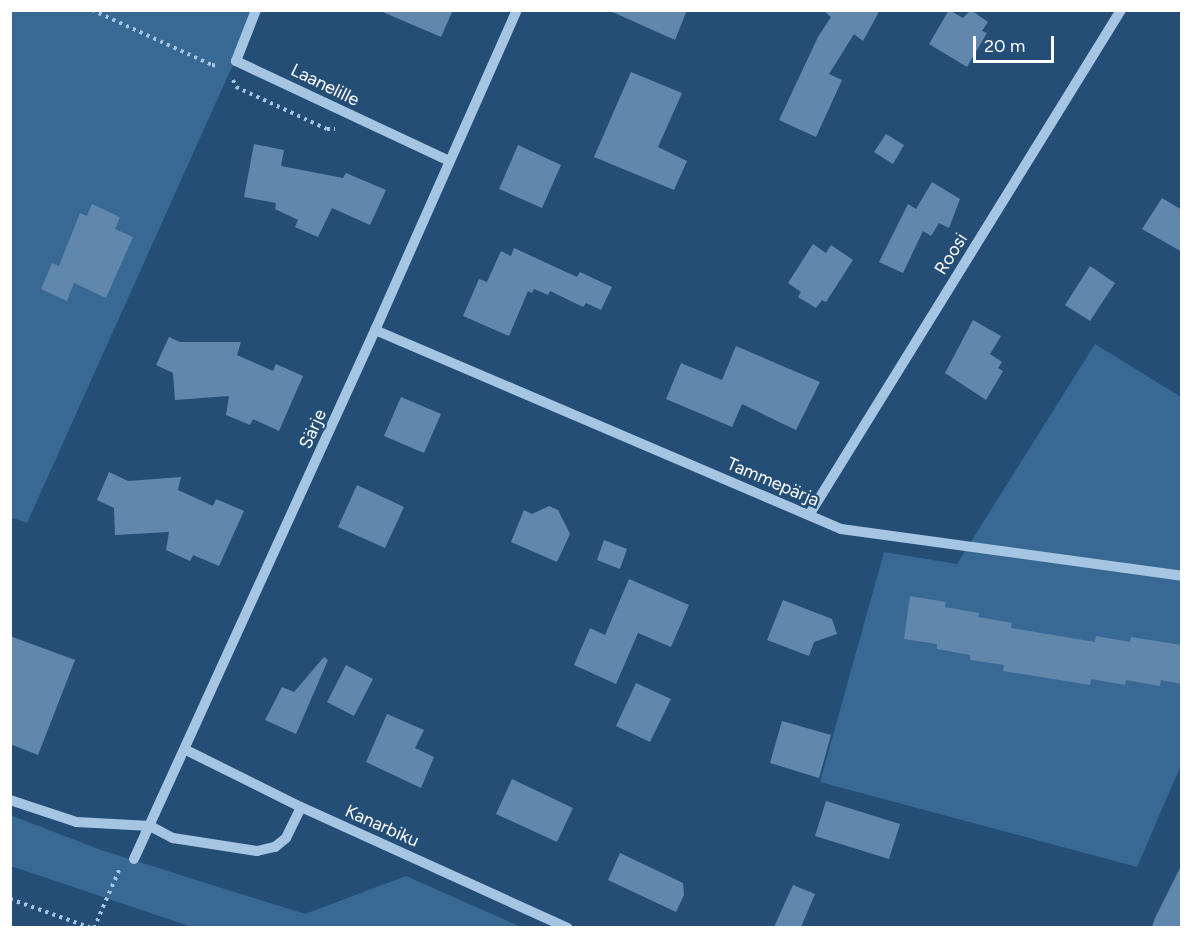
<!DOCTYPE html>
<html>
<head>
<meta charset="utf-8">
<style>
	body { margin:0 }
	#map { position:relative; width:1192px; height:938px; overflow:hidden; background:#254e77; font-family:Figtree,sans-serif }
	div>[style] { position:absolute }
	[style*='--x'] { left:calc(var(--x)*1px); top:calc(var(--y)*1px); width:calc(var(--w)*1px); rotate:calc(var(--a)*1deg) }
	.green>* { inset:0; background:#386894 }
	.building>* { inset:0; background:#6187ac }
	.path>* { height:4px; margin-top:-2px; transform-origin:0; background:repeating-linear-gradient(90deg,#a6c5e3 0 3px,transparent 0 7.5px) }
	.minor>* { height:10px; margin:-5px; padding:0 5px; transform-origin:5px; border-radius:5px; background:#a6c5e3 }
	span { translate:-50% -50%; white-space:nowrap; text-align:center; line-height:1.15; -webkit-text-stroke:4.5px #254e77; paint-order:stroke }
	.street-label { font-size:18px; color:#fff }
	.frame { position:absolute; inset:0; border:12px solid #fff; pointer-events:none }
	.scale { position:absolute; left:973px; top:36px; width:81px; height:27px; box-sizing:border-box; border:3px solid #fff; border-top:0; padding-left:8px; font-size:18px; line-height:21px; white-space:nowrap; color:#fff; -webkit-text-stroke:4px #254e77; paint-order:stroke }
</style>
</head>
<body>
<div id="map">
	<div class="green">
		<div style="clip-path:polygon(10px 11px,257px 11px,27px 523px,10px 517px)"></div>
		<div style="clip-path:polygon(1095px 344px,1181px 397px,1181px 765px,1137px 867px,820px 782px,884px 552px,957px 564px)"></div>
		<div style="clip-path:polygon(10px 815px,101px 850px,305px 914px,406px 876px,521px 927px,192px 927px,11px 866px)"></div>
	</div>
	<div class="building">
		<div style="clip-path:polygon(378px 10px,453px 10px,441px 37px)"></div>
		<div style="clip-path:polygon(608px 10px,687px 10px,675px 40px)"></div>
		<div style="clip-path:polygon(823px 10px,880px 10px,863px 41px,854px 34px,829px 74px,842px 80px,816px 137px,779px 120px,818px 37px,831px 17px)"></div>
		<div style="clip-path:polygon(949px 10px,963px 18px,971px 10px,988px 22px,982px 31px,987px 33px,967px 67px,929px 44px)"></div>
		<div style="clip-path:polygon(631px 72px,682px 93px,658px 147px,687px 161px,674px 190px,594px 157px)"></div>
		<div style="clip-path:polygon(886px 134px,904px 145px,893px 164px,874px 152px)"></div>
		<div style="clip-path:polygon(254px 144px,284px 150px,281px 166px,343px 178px,346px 173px,386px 190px,370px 225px,332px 208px,318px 237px,295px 227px,298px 220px,275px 209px,276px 203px,244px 197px)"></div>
		<div style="clip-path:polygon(518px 145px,561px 165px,542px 208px,499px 189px)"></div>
		<div style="clip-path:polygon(932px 182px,960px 199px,949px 228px,939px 223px,931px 236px,923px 231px,903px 273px,879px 262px,908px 204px,916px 209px)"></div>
		<div style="clip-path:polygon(1162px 198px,1182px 210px,1182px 252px,1142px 229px)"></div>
		<div style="clip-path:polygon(92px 204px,120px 217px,115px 229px,133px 237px,106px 298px,74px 283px,67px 301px,41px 289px,52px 263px,59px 266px,80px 213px,87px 216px)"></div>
		<div style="clip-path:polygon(813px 244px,826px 253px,831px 245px,853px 260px,826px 302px,822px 300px,816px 308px,798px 297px,801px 292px,788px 283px)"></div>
		<div style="clip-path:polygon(514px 248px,577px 277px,580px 272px,612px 287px,601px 310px,586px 303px,583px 307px,550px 291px,548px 295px,534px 289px,532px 293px,528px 291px,509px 336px,463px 316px,479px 279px,487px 282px,501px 251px,511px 256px)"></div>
		<div style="clip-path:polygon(1090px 266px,1115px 283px,1090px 321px,1065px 305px)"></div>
		<div style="clip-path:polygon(973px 320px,1001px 336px,990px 354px,1002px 362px,998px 368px,1003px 371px,986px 400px,945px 373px)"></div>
		<div style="clip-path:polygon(169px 337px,180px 342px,241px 342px,237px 355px,273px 371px,276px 364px,303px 376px,279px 431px,253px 419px,250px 425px,226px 415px,229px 396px,175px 400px,173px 373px,156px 365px)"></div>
		<div style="clip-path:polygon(736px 346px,820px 382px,796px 430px,742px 404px,732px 427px,666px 399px,681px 363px,722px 380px)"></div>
		<div style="clip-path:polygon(401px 397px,441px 414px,424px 453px,384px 436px)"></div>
		<div style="clip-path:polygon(109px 472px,128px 481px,181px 477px,178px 490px,213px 506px,216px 499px,244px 511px,219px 566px,193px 555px,190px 561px,166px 550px,169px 532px,115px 535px,114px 508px,97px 500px)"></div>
		<div style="clip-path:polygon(357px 485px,404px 507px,385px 548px,338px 527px)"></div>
		<div style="clip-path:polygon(549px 506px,558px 510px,570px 534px,557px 562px,511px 542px,524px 510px,532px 514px)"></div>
		<div style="clip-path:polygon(604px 540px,627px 549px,620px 569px,597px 560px)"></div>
		<div style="clip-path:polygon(629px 579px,689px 605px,671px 647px,638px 633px,616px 684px,574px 665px,590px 628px,605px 635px)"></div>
		<div style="clip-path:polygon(910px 596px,946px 602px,945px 607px,979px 613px,978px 617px,1012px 623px,1011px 628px,1095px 642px,1096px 636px,1130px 642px,1131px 637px,1182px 645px,1182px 684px,1161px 680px,1160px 686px,1126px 680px,1125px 685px,1091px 679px,1090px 685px,1003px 671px,1004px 665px,970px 660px,970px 655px,937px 649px,937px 644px,904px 639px)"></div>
		<div style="clip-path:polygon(783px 600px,832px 619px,837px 634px,814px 642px,809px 656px,767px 640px)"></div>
		<div style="clip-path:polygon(10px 636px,75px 660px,38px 755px,10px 744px)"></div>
		<div style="clip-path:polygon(324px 657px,328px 660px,296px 734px,265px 720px,282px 687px,294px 692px)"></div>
		<div style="clip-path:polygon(346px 665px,373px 679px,354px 716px,327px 702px)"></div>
		<div style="clip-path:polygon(636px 683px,671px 699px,650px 742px,616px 726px)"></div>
		<div style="clip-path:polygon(387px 714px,424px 730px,415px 748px,434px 757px,421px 788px,366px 762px)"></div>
		<div style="clip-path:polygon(782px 721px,831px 735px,819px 778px,770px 763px)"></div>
		<div style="clip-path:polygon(512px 779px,573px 808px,557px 842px,496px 814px)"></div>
		<div style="clip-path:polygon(826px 801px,900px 824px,889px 859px,815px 836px)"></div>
		<div style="clip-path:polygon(620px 853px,683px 883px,684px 895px,676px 912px,608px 880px)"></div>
		<div style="clip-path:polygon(1182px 864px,1182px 927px,1152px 927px,1155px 918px)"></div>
		<div style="clip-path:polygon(793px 885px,815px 894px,801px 927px,774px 927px)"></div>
	</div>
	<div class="path">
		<div style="--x:92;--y:10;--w:132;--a:24.6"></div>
		<div style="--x:212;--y:65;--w:7;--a:8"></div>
		<div style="--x:233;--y:80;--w:8;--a:67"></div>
		<div style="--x:236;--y:87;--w:100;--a:24.8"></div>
		<div style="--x:327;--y:129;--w:8;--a:0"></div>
		<div style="--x:10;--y:899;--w:86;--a:19.7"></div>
		<div style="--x:94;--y:928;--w:65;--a:-66.6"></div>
	</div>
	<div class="minor">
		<div style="--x:256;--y:10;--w:55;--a:111.4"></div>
		<div style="--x:236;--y:61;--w:235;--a:25.1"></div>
		<div style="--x:375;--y:330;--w:507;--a:23.12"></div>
		<div style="--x:841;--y:529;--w:344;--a:7.8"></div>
		<div style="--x:809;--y:515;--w:594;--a:-58.29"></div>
		<div style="--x:186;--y:750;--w:128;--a:26.4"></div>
		<div style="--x:301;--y:807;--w:293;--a:24.4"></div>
		<div style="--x:10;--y:800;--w:70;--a:18.4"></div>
		<div style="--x:76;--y:822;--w:74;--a:3.1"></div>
		<div style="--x:150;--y:826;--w:26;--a:28"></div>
		<div style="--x:173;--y:838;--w:85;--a:8.8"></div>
		<div style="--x:257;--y:851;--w:18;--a:-13"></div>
		<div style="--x:275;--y:847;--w:14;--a:-39"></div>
		<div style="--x:286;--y:838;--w:34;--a:-64"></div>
		<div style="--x:134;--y:859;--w:584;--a:-65.5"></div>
		<div style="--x:376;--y:328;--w:348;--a:-66.1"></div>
	</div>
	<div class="street-label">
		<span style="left:325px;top:85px;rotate:26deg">Laanelille</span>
		<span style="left:951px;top:254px;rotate:-58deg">Roosi</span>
		<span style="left:313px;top:429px;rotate:-66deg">Särje</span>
		<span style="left:773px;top:482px;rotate:23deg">Tammepärja</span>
		<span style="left:382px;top:826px;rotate:24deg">Kanarbiku</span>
	</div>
	<div class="frame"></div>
	<div class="scale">20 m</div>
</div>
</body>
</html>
